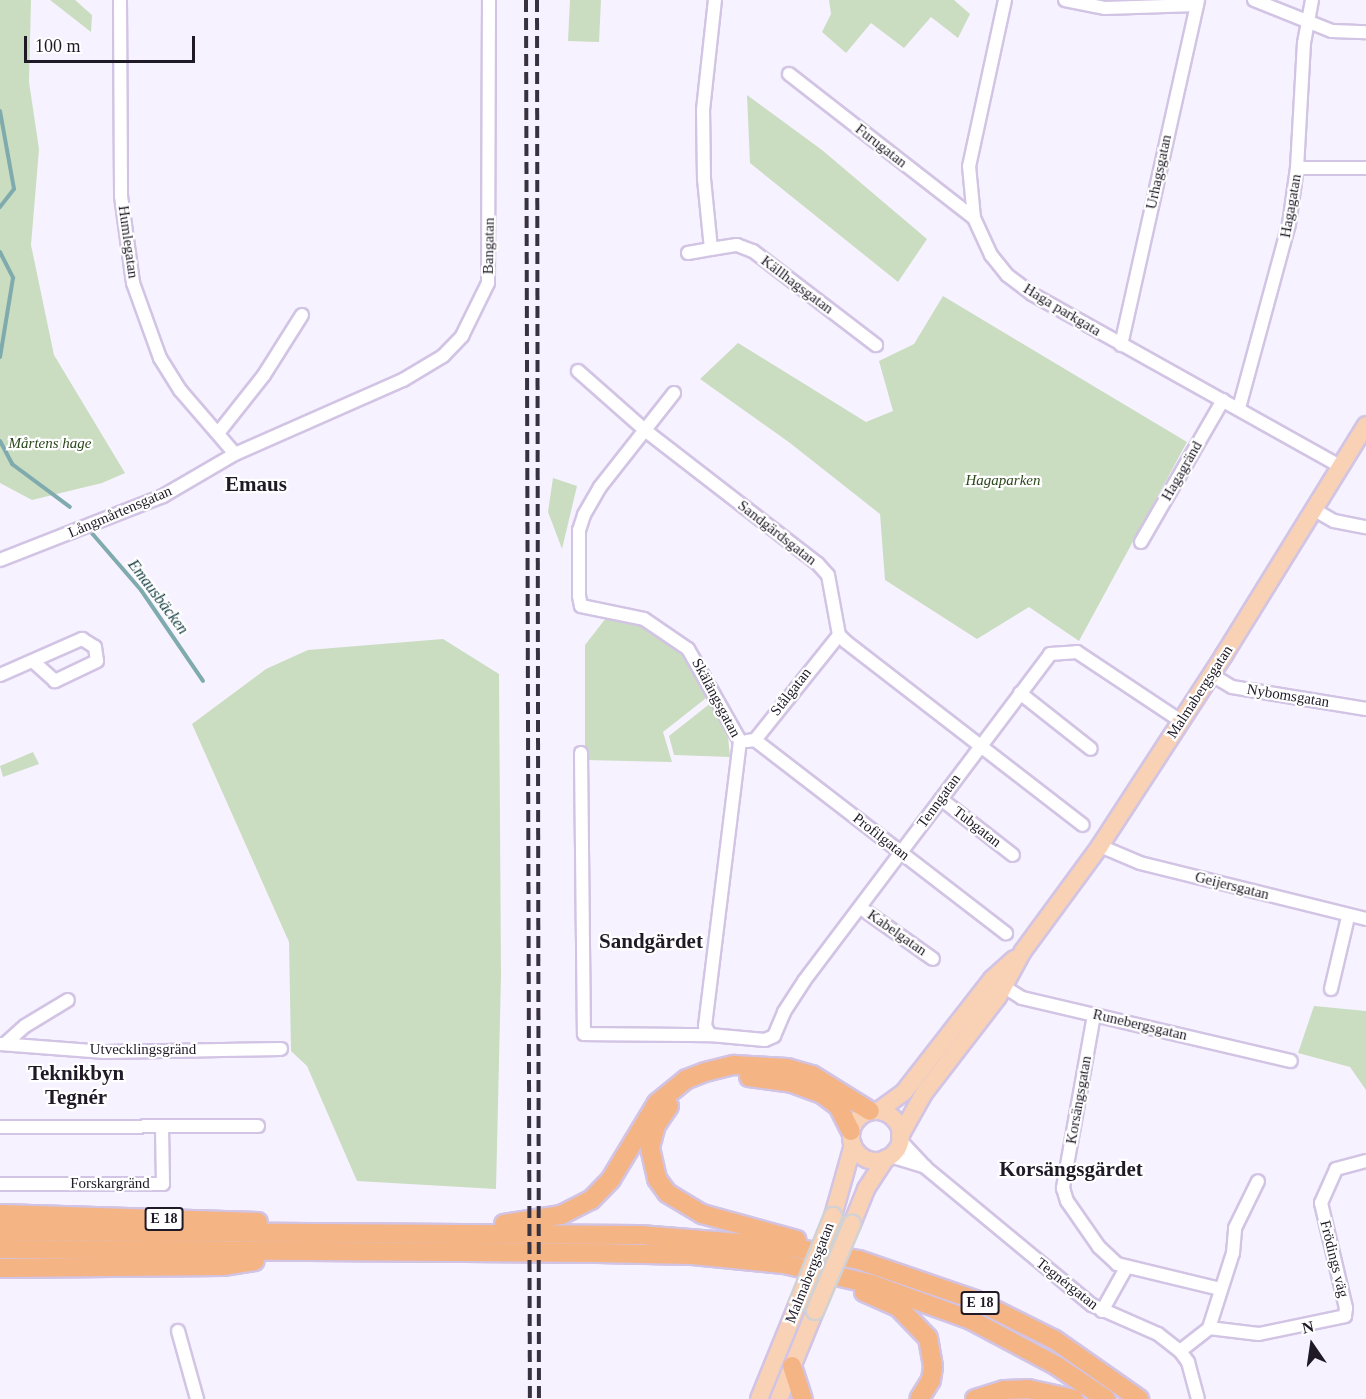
<!DOCTYPE html>
<html>
<head>
<meta charset="utf-8">
<style>
	body { margin:0 }
	#map { position:relative; width:1366px; height:1399px; overflow:hidden; background:#f7f2ff; font-family:Georgia,serif }
	div>[style] { position:absolute }
	[style*='--x'] { left:calc(var(--x)*1px); top:calc(var(--y)*1px); width:calc(var(--w)*1px); rotate:calc(var(--a)*1deg) }
	.green>* { inset:0; background:#caddc0 }
	.stream>* { height:4px; margin:-2px; padding:0 2px; transform-origin:2px; border-radius:2px; background:#7faaae }
	.roads { filter:drop-shadow(2px 0 #d2c4e4) drop-shadow(-2px 0 #d2c4e4) drop-shadow(0 2px #d2c4e4) drop-shadow(0 -2px #d2c4e4) }
	.minor>* { height:12px; margin:-6px; padding:0 6px; transform-origin:6px; border-radius:6px; background:#fff }
	.major>* { height:16px; margin:-8px; padding:0 8px; transform-origin:8px; border-radius:8px; background:#f9d2b5 }
	.major>.ring { margin:-8px; padding:0; box-sizing:content-box; background:none; border:16px solid #f9d2b5; border-radius:50% }
	.highway>* { height:18px; margin:-9px; padding:0 9px; transform-origin:9px; border-radius:9px; background:#f5b484 }
	.rail>* { height:4px; margin-top:-2px; transform-origin:0; background:repeating-linear-gradient(90deg,#37323e 0 12px,transparent 0 18px) }
	.bridges { filter:drop-shadow(2px 0 #d2d1d4) drop-shadow(-2px 0 #d2d1d4) drop-shadow(0 2px #d2d1d4) drop-shadow(0 -2px #d2d1d4) }
	.major-bridge>* { height:16px; margin:-8px; padding:0 8px; transform-origin:8px; border-radius:8px; background:#f9d2b5 }
	span { translate:-50% -50%; white-space:nowrap; text-align:center; line-height:1.15; -webkit-text-stroke:4.5px #fff; paint-order:stroke }
	.shield-label span { padding:2px 4px; background:#fff; border:2px solid; border-radius:4px; -webkit-text-stroke-width:0 }
	.shield-label { font-size:14px; color:#1f1a26; font-weight:700 }
	.street-label { font-size:15px; color:#1f1a26 }
	.park-label { font-size:15px; color:#2c471b; font-style:italic }
	.water-label { font-size:16px; color:#0f393d; font-style:italic }
	.district-label { font-size:21px; color:#1f1a26; font-weight:700 }
	.north { position:absolute; left:1282px; top:1315px; width:60px; height:60px; -webkit-text-stroke:4px #fff; paint-order:stroke; rotate:347deg; font-size:16px; font-weight:700; line-height:24px; text-align:center; color:#1f1a26 }
	.north::after { content:''; display:block; margin:auto; width:21px; height:27px; background:#1f1a26; clip-path:polygon(50% 0,100% 100%,50% 72%,0 100%) }
	.scale { position:absolute; left:24px; top:36px; width:171px; height:27px; box-sizing:border-box; border:3px solid #1f1a26; border-top:0; padding-left:8px; font-size:18px; line-height:21px; white-space:nowrap; color:#1f1a26; -webkit-text-stroke:4px #fff; paint-order:stroke }
</style>
</head>
<body>
<div id="map">
	<div class="green">
		<div style="clip-path:polygon(0 0,31px 0,29px 82px,39px 149px,31px 245px,54px 355px,125px 473px,102px 483px,32px 500px,0 483px)"></div>
		<div style="clip-path:polygon(50px 0,75px 0,92px 15px,91px 32px)"></div>
		<div style="clip-path:polygon(570px 0,601px 0,599px 42px,568px 41px)"></div>
		<div style="clip-path:polygon(829px 0,954px 0,970px 14px,958px 38px,931px 17px,904px 48px,871px 23px,846px 53px,822px 32px,831px 14px)"></div>
		<div style="clip-path:polygon(747px 95px,822px 150px,927px 239px,898px 282px,750px 163px)"></div>
		<div style="clip-path:polygon(943px 296px,1187px 442px,1079px 641px,1029px 607px,977px 639px,885px 580px,880px 514px,790px 443px,700px 379px,738px 343px,866px 422px,893px 411px,879px 361px,914px 344px)"></div>
		<div style="clip-path:polygon(553px 478px,577px 486px,562px 549px,548px 512px)"></div>
		<div style="clip-path:polygon(606px 618px,641px 625px,679px 647px,710px 695px,663px 732px,672px 762px,585px 760px,585px 645px)"></div>
		<div style="clip-path:polygon(443px 639px,499px 674px,501px 976px,496px 1189px,357px 1181px,307px 1066px,291px 1051px,289px 942px,192px 724px,266px 669px,308px 650px)"></div>
		<div style="clip-path:polygon(712px 702px,727px 726px,730px 757px,674px 755px,669px 736px)"></div>
		<div style="clip-path:polygon(33px 752px,39px 764px,3px 777px,0 766px)"></div>
		<div style="clip-path:polygon(1314px 1006px,1366px 1011px,1366px 1090px,1350px 1067px,1298px 1053px)"></div>
	</div>
	<div class="stream">
		<div style="--x:0;--y:111;--w:79;--a:79.8"></div>
		<div style="--x:14;--y:189;--w:23;--a:128"></div>
		<div style="--x:0;--y:252;--w:29;--a:63"></div>
		<div style="--x:13;--y:278;--w:80;--a:99.3"></div>
		<div style="--x:0;--y:441;--w:26;--a:62"></div>
		<div style="--x:12;--y:464;--w:72;--a:36.6"></div>
		<div style="--x:90;--y:531;--w:78;--a:49.2"></div>
		<div style="--x:141;--y:590;--w:110;--a:55.7"></div>
	</div>
	<div class="roads">
		<div class="minor">
			<div style="--x:120;--y:0;--w:196;--a:89.7"></div>
			<div style="--x:121;--y:196;--w:88;--a:82.1"></div>
			<div style="--x:133;--y:283;--w:80;--a:70.2"></div>
			<div style="--x:160;--y:358;--w:38;--a:58"></div>
			<div style="--x:180;--y:390;--w:84;--a:49.3"></div>
			<div style="--x:1005;--y:0;--w:170;--a:102.2"></div>
			<div style="--x:969;--y:166;--w:52;--a:84.5"></div>
			<div style="--x:974;--y:218;--w:41;--a:65.3"></div>
			<div style="--x:991;--y:255;--w:26;--a:51"></div>
			<div style="--x:1007;--y:275;--w:31;--a:37"></div>
			<div style="--x:1032;--y:294;--w:353;--a:29.2"></div>
			<div style="--x:1065;--y:0;--w:41;--a:11.3"></div>
			<div style="--x:1105;--y:8;--w:92;--a:-1.9"></div>
			<div style="--x:1254;--y:0;--w:84;--a:21.7"></div>
			<div style="--x:1332;--y:31;--w:34;--a:2"></div>
			<div style="--x:789;--y:74;--w:234;--a:37.9"></div>
			<div style="--x:1297;--y:168;--w:69;--a:0"></div>
			<div style="--x:711;--y:249;--w:26;--a:-9"></div>
			<div style="--x:737;--y:245;--w:17;--a:21"></div>
			<div style="--x:753;--y:251;--w:155;--a:37.4"></div>
			<div style="--x:688;--y:253;--w:23;--a:-10"></div>
			<div style="--x:711;--y:249;--w:70;--a:-95.7"></div>
			<div style="--x:704;--y:179;--w:69;--a:-90.8"></div>
			<div style="--x:703;--y:110;--w:111;--a:-83.8"></div>
			<div style="--x:1121;--y:345;--w:353;--a:-77.4"></div>
			<div style="--x:578;--y:371;--w:91;--a:41.4"></div>
			<div style="--x:646;--y:431;--w:217;--a:37.7"></div>
			<div style="--x:818;--y:564;--w:15;--a:48"></div>
			<div style="--x:828;--y:575;--w:61;--a:79.6"></div>
			<div style="--x:839;--y:635;--w:10;--a:45"></div>
			<div style="--x:846;--y:642;--w:299;--a:37.7"></div>
			<div style="--x:674;--y:393;--w:120;--a:128.2"></div>
			<div style="--x:600;--y:487;--w:32;--a:120"></div>
			<div style="--x:584;--y:515;--w:16;--a:108"></div>
			<div style="--x:579;--y:530;--w:66;--a:90"></div>
			<div style="--x:579;--y:596;--w:10;--a:79"></div>
			<div style="--x:581;--y:606;--w:64;--a:11.7"></div>
			<div style="--x:644;--y:619;--w:53;--a:34.3"></div>
			<div style="--x:688;--y:649;--w:106;--a:60.5"></div>
			<div style="--x:740;--y:741;--w:287;--a:97"></div>
			<div style="--x:705;--y:1026;--w:10;--a:61"></div>
			<div style="--x:710;--y:1035;--w:55;--a:5.2"></div>
			<div style="--x:765;--y:1040;--w:10;--a:-24"></div>
			<div style="--x:774;--y:1036;--w:26;--a:-67"></div>
			<div style="--x:784;--y:1012;--w:37;--a:-57"></div>
			<div style="--x:804;--y:981;--w:409;--a:-53"></div>
			<div style="--x:1050;--y:654;--w:27;--a:-4"></div>
			<div style="--x:1077;--y:652;--w:125;--a:33.6"></div>
			<div style="--x:1239;--y:408;--w:191;--a:-74.8"></div>
			<div style="--x:1289;--y:224;--w:57;--a:-81.9"></div>
			<div style="--x:1297;--y:168;--w:125;--a:-86.8"></div>
			<div style="--x:1304;--y:43;--w:44;--a:-79.5"></div>
			<div style="--x:219;--y:432;--w:73;--a:-51.7"></div>
			<div style="--x:264;--y:375;--w:71;--a:-57.7"></div>
			<div style="--x:1313;--y:509;--w:24;--a:30"></div>
			<div style="--x:1334;--y:521;--w:33;--a:11"></div>
			<div style="--x:1141;--y:542;--w:164;--a:-60"></div>
			<div style="--x:0;--y:560;--w:175;--a:-21.4"></div>
			<div style="--x:163;--y:496;--w:83;--a:-30.3"></div>
			<div style="--x:235;--y:454;--w:184;--a:-23.8"></div>
			<div style="--x:403;--y:380;--w:47;--a:-31"></div>
			<div style="--x:443;--y:356;--w:28;--a:-46"></div>
			<div style="--x:462;--y:336;--w:59;--a:-63.9"></div>
			<div style="--x:488;--y:283;--w:283;--a:-89.8"></div>
			<div style="--x:0;--y:675;--w:90;--a:-23.7"></div>
			<div style="--x:82;--y:639;--w:15;--a:32"></div>
			<div style="--x:95;--y:647;--w:14;--a:82"></div>
			<div style="--x:97;--y:661;--w:47;--a:154.5"></div>
			<div style="--x:55;--y:681;--w:30;--a:-138"></div>
			<div style="--x:1212;--y:675;--w:23;--a:31"></div>
			<div style="--x:1232;--y:687;--w:136;--a:9.3"></div>
			<div style="--x:1020;--y:693;--w:90;--a:38.3"></div>
			<div style="--x:755;--y:740;--w:317;--a:37.6"></div>
			<div style="--x:747;--y:741;--w:8;--a:-7"></div>
			<div style="--x:755;--y:740;--w:134;--a:-51.3"></div>
			<div style="--x:581;--y:753;--w:281;--a:89.4"></div>
			<div style="--x:584;--y:1034;--w:126;--a:0.5"></div>
			<div style="--x:941;--y:799;--w:91;--a:37.9"></div>
			<div style="--x:1100;--y:846;--w:43;--a:23"></div>
			<div style="--x:1140;--y:863;--w:233;--a:13.9"></div>
			<div style="--x:861;--y:908;--w:88;--a:35.3"></div>
			<div style="--x:998;--y:983;--w:28;--a:32"></div>
			<div style="--x:1022;--y:998;--w:276;--a:13.2"></div>
			<div style="--x:1331;--y:989;--w:74;--a:-76.7"></div>
			<div style="--x:1094;--y:1015;--w:176;--a:100.2"></div>
			<div style="--x:1063;--y:1188;--w:14;--a:73"></div>
			<div style="--x:1067;--y:1201;--w:56;--a:55.2"></div>
			<div style="--x:1099;--y:1247;--w:25;--a:43"></div>
			<div style="--x:1117;--y:1264;--w:106;--a:13.6"></div>
			<div style="--x:6;--y:1043;--w:25;--a:-42"></div>
			<div style="--x:25;--y:1026;--w:50;--a:-31.2"></div>
			<div style="--x:0;--y:1044;--w:105;--a:4.4"></div>
			<div style="--x:105;--y:1052;--w:176;--a:-1"></div>
			<div style="--x:0;--y:1127;--w:258;--a:-0.2"></div>
			<div style="--x:900;--y:1140;--w:35;--a:47"></div>
			<div style="--x:890;--y:1156;--w:37;--a:17"></div>
			<div style="--x:925;--y:1167;--w:217;--a:39.6"></div>
			<div style="--x:1092;--y:1305;--w:72;--a:23.7"></div>
			<div style="--x:1158;--y:1334;--w:28;--a:38"></div>
			<div style="--x:1180;--y:1351;--w:14;--a:54"></div>
			<div style="--x:1188;--y:1362;--w:38;--a:75"></div>
			<div style="--x:0;--y:1184;--w:163;--a:0"></div>
			<div style="--x:163;--y:1184;--w:58;--a:-91"></div>
			<div style="--x:1102;--y:1311;--w:49;--a:-60.8"></div>
			<div style="--x:1209;--y:1328;--w:79;--a:-72.3"></div>
			<div style="--x:1233;--y:1253;--w:25;--a:-85"></div>
			<div style="--x:1235;--y:1228;--w:52;--a:-63.9"></div>
			<div style="--x:178;--y:1331;--w:71;--a:74.4"></div>
			<div style="--x:1180;--y:1351;--w:37;--a:-38"></div>
			<div style="--x:1209;--y:1328;--w:50;--a:6.8"></div>
			<div style="--x:1259;--y:1334;--w:88;--a:-11.8"></div>
			<div style="--x:1345;--y:1316;--w:8;--a:-83"></div>
			<div style="--x:1346;--y:1308;--w:108;--a:-103.4"></div>
			<div style="--x:1321;--y:1203;--w:37;--a:-66"></div>
			<div style="--x:1336;--y:1169;--w:31;--a:-15"></div>
		</div>
		<div class="major">
			<div style="--x:878;--y:1111;--w:32;--a:-36"></div>
			<div style="--x:904;--y:1092;--w:143;--a:-52.1"></div>
			<div style="--x:992;--y:979;--w:30;--a:-42"></div>
			<div class="ring" style="left:851px;top:1111px;width:34px;height:34px"></div>
			<div style="--x:900;--y:1136;--w:49;--a:-60.8"></div>
			<div style="--x:924;--y:1093;--w:121;--a:-52.4"></div>
			<div style="--x:998;--y:997;--w:52;--a:-61.5"></div>
			<div style="--x:1023;--y:951;--w:130;--a:-53.7"></div>
			<div style="--x:1100;--y:846;--w:228;--a:-57"></div>
			<div style="--x:1224;--y:655;--w:270;--a:-58.3"></div>
			<div style="--x:833;--y:1216;--w:74;--a:-74.3"></div>
			<div style="--x:852;--y:1224;--w:38;--a:-68"></div>
			<div style="--x:866;--y:1189;--w:37;--a:-57"></div>
			<div style="--x:759;--y:1399;--w:104;--a:-67.9"></div>
			<div style="--x:779;--y:1399;--w:95;--a:-67.8"></div>
		</div>
		<div class="highway">
			<div style="--x:749;--y:1077;--w:43;--a:7.9"></div>
			<div style="--x:792;--y:1083;--w:32;--a:20"></div>
			<div style="--x:822;--y:1094;--w:20;--a:37"></div>
			<div style="--x:838;--y:1106;--w:28;--a:63"></div>
			<div style="--x:669;--y:1106;--w:23;--a:124"></div>
			<div style="--x:656;--y:1125;--w:24;--a:105"></div>
			<div style="--x:650;--y:1148;--w:32;--a:77"></div>
			<div style="--x:657;--y:1179;--w:17;--a:54"></div>
			<div style="--x:667;--y:1193;--w:41;--a:31"></div>
			<div style="--x:702;--y:1214;--w:98;--a:15.3"></div>
			<div style="--x:0;--y:1214;--w:258;--a:1.8"></div>
			<div style="--x:504;--y:1224;--w:58;--a:-9"></div>
			<div style="--x:561;--y:1215;--w:34;--a:-27"></div>
			<div style="--x:591;--y:1200;--w:29;--a:-46"></div>
			<div style="--x:611;--y:1179;--w:89;--a:-58.8"></div>
			<div style="--x:657;--y:1103;--w:38;--a:-39"></div>
			<div style="--x:687;--y:1079;--w:19;--a:-21"></div>
			<div style="--x:705;--y:1072;--w:30;--a:-14"></div>
			<div style="--x:734;--y:1065;--w:53;--a:3.2"></div>
			<div style="--x:787;--y:1068;--w:26;--a:16"></div>
			<div style="--x:812;--y:1075;--w:68;--a:31.8"></div>
			<div style="--x:0;--y:1231;--w:640;--a:0.36"></div>
			<div style="--x:640;--y:1235;--w:150;--a:4.6"></div>
			<div style="--x:790;--y:1247;--w:70;--a:10.7"></div>
			<div style="--x:859;--y:1260;--w:123;--a:19"></div>
			<div style="--x:975;--y:1300;--w:89;--a:26.6"></div>
			<div style="--x:1055;--y:1340;--w:103;--a:35.1"></div>
			<div style="--x:0;--y:1249;--w:598;--a:0.38"></div>
			<div style="--x:598;--y:1253;--w:94;--a:1.2"></div>
			<div style="--x:692;--y:1255;--w:92;--a:5.6"></div>
			<div style="--x:784;--y:1264;--w:89;--a:12.9"></div>
			<div style="--x:871;--y:1284;--w:106;--a:19.8"></div>
			<div style="--x:971;--y:1320;--w:98;--a:28.1"></div>
			<div style="--x:1057;--y:1366;--w:59;--a:34"></div>
			<div style="--x:0;--y:1268;--w:223;--a:-0.5"></div>
			<div style="--x:223;--y:1266;--w:32;--a:-9"></div>
			<div style="--x:864;--y:1292;--w:37;--a:24"></div>
			<div style="--x:898;--y:1307;--w:43;--a:45.9"></div>
			<div style="--x:928;--y:1338;--w:29;--a:80"></div>
			<div style="--x:933;--y:1367;--w:13;--a:99"></div>
			<div style="--x:931;--y:1380;--w:22;--a:122"></div>
			<div style="--x:792;--y:1366;--w:35;--a:72"></div>
			<div style="--x:975;--y:1399;--w:30;--a:-17"></div>
			<div style="--x:1004;--y:1390;--w:24;--a:-2"></div>
			<div style="--x:1028;--y:1389;--w:47;--a:12.3"></div>
		</div>
	</div>
	<div class="rail">
		<div style="--x:526;--y:0;--w:1399;--a:89.84"></div>
		<div style="--x:537;--y:0;--w:1399;--a:89.92"></div>
	</div>
	<div class="bridges">
		<div class="major-bridge">
			<div style="--x:798;--y:1303;--w:94;--a:-68.1"></div>
			<div style="--x:815;--y:1311;--w:95;--a:-67"></div>
		</div>
	</div>
	<div class="shield-label">
		<span style="left:164px;top:1219px">E 18</span>
		<span style="left:980px;top:1303px">E 18</span>
	</div>
	<div class="street-label">
		<span style="left:881px;top:146px;rotate:38deg">Furugatan</span>
		<span style="left:1159px;top:172px;rotate:-78deg">Urhagsgatan</span>
		<span style="left:1291px;top:206px;rotate:-80deg">Hagagatan</span>
		<span style="left:128px;top:242px;rotate:82deg">Humlegatan</span>
		<span style="left:489px;top:246px;rotate:-89deg">Bangatan</span>
		<span style="left:797px;top:285px;rotate:37deg">Källhagsgatan</span>
		<span style="left:1062px;top:310px;rotate:31deg">Haga parkgata</span>
		<span style="left:1182px;top:471px;rotate:-60deg">Hagagränd</span>
		<span style="left:120px;top:512px;rotate:-23deg">Långmårtensgatan</span>
		<span style="left:777px;top:533px;rotate:38deg">Sandgärdsgatan</span>
		<span style="left:791px;top:692px;rotate:-52deg">Stålgatan</span>
		<span style="left:1200px;top:692px;rotate:-57deg">Malmabergsgatan</span>
		<span style="left:1288px;top:696px;rotate:9deg">Nybomsgatan</span>
		<span style="left:716px;top:698px;rotate:62deg">Skälängsgatan</span>
		<span style="left:939px;top:801px;rotate:-54deg">Tenngatan</span>
		<span style="left:977px;top:827px;rotate:38deg">Tubgatan</span>
		<span style="left:881px;top:837px;rotate:38deg">Profilgatan</span>
		<span style="left:1232px;top:886px;rotate:14deg">Geijersgatan</span>
		<span style="left:897px;top:933px;rotate:35deg">Kabelgatan</span>
		<span style="left:1140px;top:1025px;rotate:13deg">Runebergsgatan</span>
		<span style="left:143px;top:1050px">Utvecklingsgränd</span>
		<span style="left:1079px;top:1100px;rotate:-80deg">Korsängsgatan</span>
		<span style="left:110px;top:1184px">Forskargränd</span>
		<span style="left:1334px;top:1259px;rotate:76deg">Frödings väg</span>
		<span style="left:810px;top:1273px;rotate:-68deg">Malmabergsgatan</span>
		<span style="left:1067px;top:1284px;rotate:38deg">Tegnérgatan</span>
	</div>
	<div class="park-label">
		<span style="left:50px;top:444px">Mårtens hage</span>
		<span style="left:1003px;top:481px">Hagaparken</span>
	</div>
	<div class="water-label">
		<span style="left:158px;top:597px;rotate:53deg">Emausbäcken</span>
	</div>
	<div class="district-label">
		<span style="left:256px;top:484px">Emaus</span>
		<span style="left:651px;top:941px">Sandgärdet</span>
		<span style="left:76px;top:1085px">Teknikbyn<br>Tegnér</span>
		<span style="left:1071px;top:1169px">Korsängsgärdet</span>
	</div>
	<div class="north">N</div>
	<div class="scale">100 m</div>
</div>
</body>
</html>
